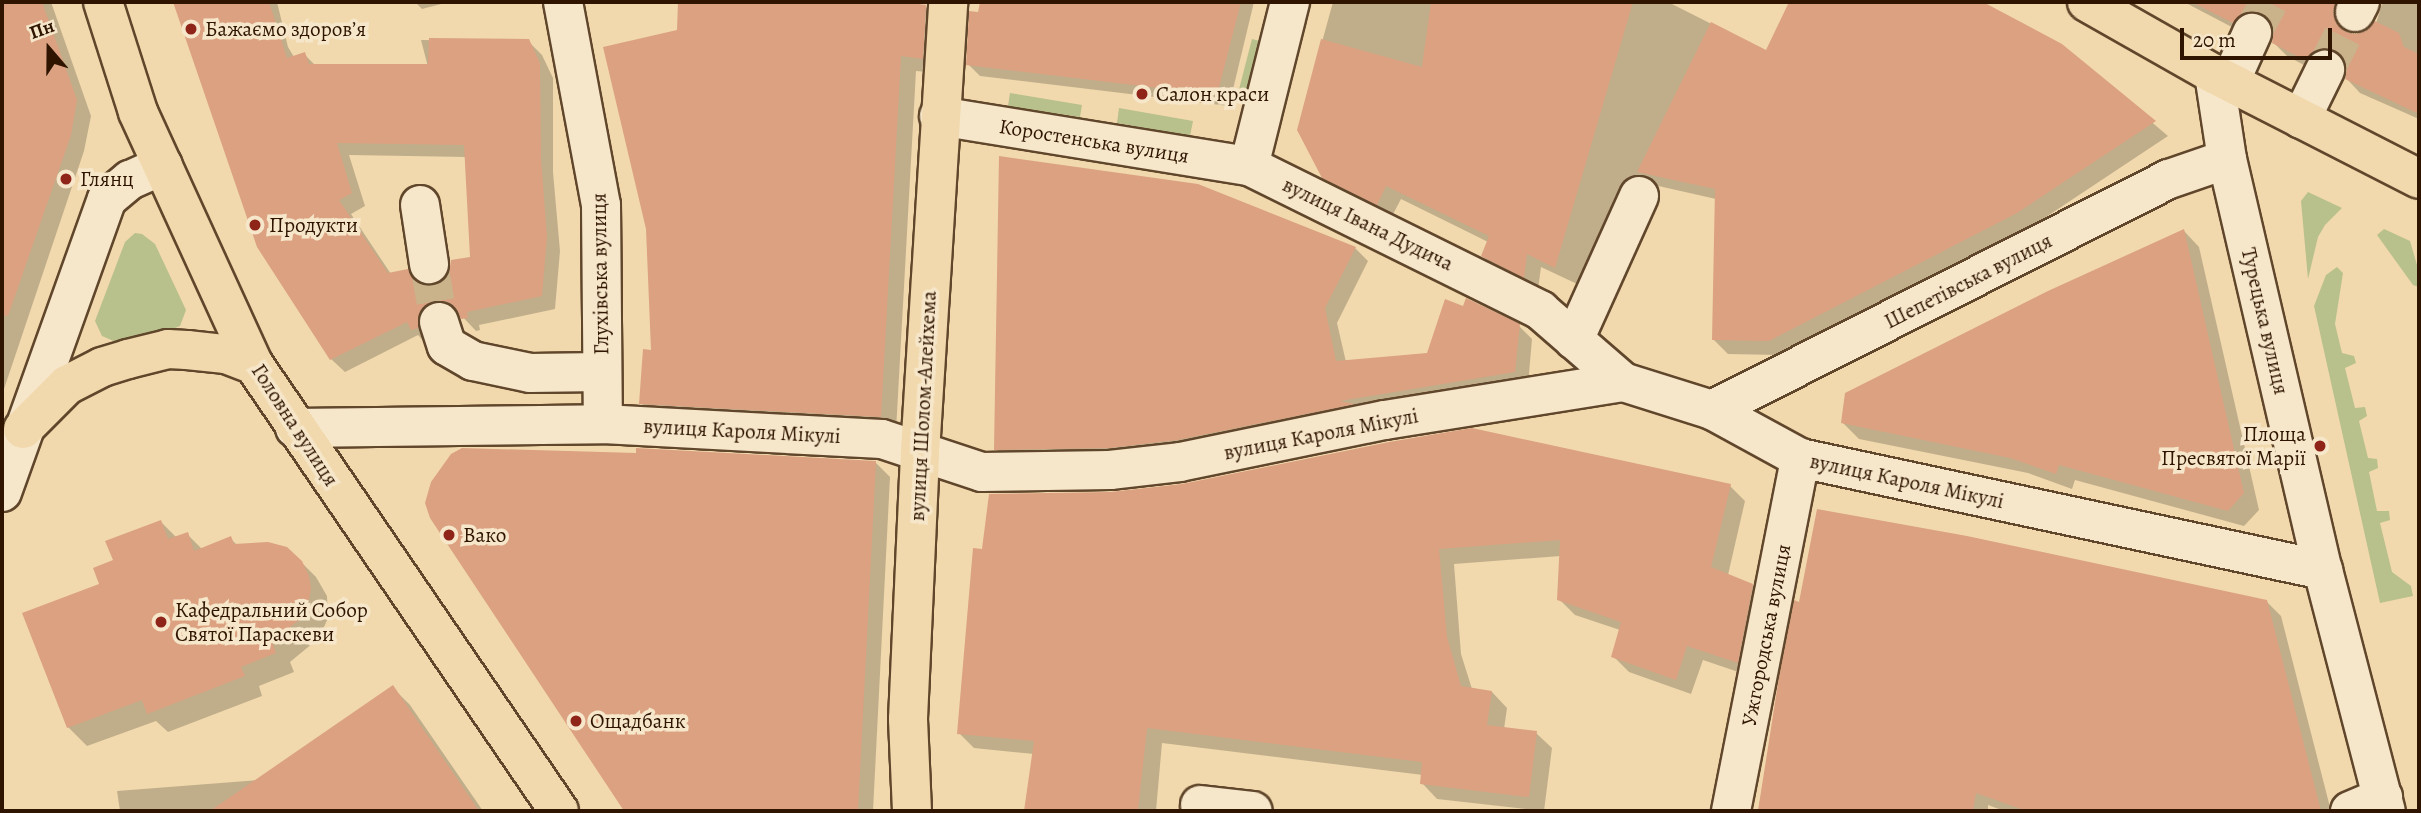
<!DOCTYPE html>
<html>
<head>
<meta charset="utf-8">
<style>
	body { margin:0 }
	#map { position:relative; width:2421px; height:813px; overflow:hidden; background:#f1d9ad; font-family:Alegreya,serif }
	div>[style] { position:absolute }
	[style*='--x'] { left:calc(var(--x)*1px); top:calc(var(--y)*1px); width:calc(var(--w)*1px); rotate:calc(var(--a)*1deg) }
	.green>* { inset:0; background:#b8c08b }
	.shadow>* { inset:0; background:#0003 }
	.building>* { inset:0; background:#dba181 }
	.minor-tunnel>* { height:38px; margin-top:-19px; transform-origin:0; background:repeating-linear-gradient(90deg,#cab28a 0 38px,transparent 0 57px) }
	.roads { filter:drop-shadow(2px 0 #60462b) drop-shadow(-2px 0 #60462b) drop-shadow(0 2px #60462b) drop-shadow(0 -2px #60462b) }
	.minor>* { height:38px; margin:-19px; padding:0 19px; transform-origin:19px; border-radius:19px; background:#f6e6ca }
	.major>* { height:38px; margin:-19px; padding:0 19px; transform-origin:19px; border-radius:19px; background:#f1d9ad }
	.dots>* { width:19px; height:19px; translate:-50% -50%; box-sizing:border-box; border:4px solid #f6e6ca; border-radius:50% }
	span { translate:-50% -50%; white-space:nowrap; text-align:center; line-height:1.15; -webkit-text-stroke:7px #f6e6ca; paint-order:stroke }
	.poi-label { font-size:21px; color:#2f1500 }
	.left { translate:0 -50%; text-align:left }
	.right { translate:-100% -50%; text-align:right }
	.street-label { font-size:21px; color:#2f1500 }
	.frame { position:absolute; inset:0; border:4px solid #2f1500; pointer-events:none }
	.north { position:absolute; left:14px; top:14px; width:70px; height:70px; -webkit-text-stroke:5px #f6e6ca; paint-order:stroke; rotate:340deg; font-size:19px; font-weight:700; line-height:28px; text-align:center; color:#2f1500 }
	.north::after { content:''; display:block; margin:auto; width:24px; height:32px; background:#2f1500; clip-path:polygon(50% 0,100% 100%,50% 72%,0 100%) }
	.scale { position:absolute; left:2180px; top:28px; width:152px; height:32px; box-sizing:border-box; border:4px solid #2f1500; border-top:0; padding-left:9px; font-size:21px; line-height:24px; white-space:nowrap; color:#2f1500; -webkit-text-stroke:5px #f6e6ca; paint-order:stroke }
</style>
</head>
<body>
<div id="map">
	<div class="green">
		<div style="clip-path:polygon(1252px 39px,1267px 43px,1251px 105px,1236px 101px)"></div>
		<div style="clip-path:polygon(1010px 93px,1082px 105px,1080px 117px,1008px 106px)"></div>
		<div style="clip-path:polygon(1119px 108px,1193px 121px,1190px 136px,1117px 123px)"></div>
		<div style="clip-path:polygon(2308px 192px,2342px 208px,2325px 225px,2318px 237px,2308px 279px,2301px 201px)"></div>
		<div style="clip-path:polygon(2384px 229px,2410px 241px,2419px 272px,2419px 287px,2413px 285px,2377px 235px)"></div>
		<div style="clip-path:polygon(135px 233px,142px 234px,155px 244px,186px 310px,180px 326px,170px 330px,116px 342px,102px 336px,95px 321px,125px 242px)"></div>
		<div style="clip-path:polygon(2337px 267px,2343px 273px,2335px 324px,2342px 353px,2354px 356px,2356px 363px,2345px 368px,2355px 408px,2365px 407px,2367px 416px,2359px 421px,2368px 458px,2377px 459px,2378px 468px,2369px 472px,2377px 511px,2389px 511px,2390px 520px,2380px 523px,2392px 572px,2411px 586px,2413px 596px,2380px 603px,2314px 306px,2326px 275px)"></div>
	</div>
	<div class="shadow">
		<div style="clip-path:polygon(2px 2px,51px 2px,91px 116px,84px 151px,2px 395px)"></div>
		<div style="clip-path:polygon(evenodd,176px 2px,277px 2px,288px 47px,294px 57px,304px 54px,316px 66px,428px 67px,421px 40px,528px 41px,542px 55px,553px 78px,553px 172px,560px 251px,555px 309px,479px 325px,480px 330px,476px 331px,459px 313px,446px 314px,431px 341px,425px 343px,418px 335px,345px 372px,331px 359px,258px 247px,176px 2px,349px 155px,466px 157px,472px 258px,443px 283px,433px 287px,422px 286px,407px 270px,391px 274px,351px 214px,365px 206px,349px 155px)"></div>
		<div style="clip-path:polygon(415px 2px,449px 2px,422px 9px)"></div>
		<div style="clip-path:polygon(680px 2px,917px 2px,917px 5px,925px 6px,940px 22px,937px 73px,916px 71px,896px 431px,656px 418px,641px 403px,652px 352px)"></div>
		<div style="clip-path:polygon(982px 2px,1254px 2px,1229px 106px,980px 76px,968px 64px)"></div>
		<div style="clip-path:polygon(1333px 2px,1668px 2px,1767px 52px,1791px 2px,1979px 2px,2061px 45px,2168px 136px,2031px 227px,1784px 355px,1728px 354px,1714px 340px,1716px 199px,1654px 185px,1592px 291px,1541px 267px,1538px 290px,1497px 270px,1483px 256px,1488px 242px,1470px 233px,1401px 199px,1391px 218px,1338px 191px,1323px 177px,1298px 129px)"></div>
		<div style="clip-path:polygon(2184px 2px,2357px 2px,2346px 29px,2348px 34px,2357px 36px,2367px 32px,2376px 23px,2383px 2px,2419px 2px,2419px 119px,2360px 93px,2347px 79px,2347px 63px,2339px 61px,2319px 73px,2287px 56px,2273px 42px,2274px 26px,2263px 24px,2247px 35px)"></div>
		<div style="clip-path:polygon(2184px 231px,2199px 247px,2259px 510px,2244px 526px,2075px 480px,2072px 489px,2028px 473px,1859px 439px,1843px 423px)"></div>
		<div style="clip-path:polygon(1355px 248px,1368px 261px,1337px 323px,1346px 362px,1429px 355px,1519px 326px,1532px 339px,1528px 385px,1191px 453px,1009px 463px,996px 449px)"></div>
		<div style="clip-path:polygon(638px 455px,875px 462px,890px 477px,873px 811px,627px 811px,431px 517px)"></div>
		<div style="clip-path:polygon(1730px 486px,1745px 501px,1728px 575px,1752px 585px,1768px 601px,1753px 677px,1703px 660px,1691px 694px,1629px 672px,1613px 656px,1620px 630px,1575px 615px,1559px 599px,1561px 556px,1454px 564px,1461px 654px,1472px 689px,1492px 692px,1507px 708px,1504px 729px,1536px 733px,1552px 748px,1544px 811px,1437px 799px,1422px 783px,1423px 775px,1162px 743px,1156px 811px,1026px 811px,1034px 754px,974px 748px,959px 733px,974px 550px)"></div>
		<div style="clip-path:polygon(161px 522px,177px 538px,187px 534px,202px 549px,230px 538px,238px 546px,296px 557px,316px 577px,327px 596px,328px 618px,319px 638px,290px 662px,294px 672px,259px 686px,262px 696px,168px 732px,156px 721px,87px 746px,68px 727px,101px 585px,116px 561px)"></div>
		<div style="clip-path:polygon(2266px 601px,2281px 616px,2331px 811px,2004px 811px,1988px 805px,1988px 811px,1758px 811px,1796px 603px)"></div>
		<div style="clip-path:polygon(393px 688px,410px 705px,483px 811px,120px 811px,117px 791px,258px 780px)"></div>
	</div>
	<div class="building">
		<div style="clip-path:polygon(2px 2px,42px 2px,77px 100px,71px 135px,8px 316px,2px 315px)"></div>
		<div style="clip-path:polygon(evenodd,173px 2px,269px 2px,287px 58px,305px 52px,309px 64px,428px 64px,429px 38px,529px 39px,540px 63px,541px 158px,547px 237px,542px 296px,467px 312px,468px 318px,461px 319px,453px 305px,444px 301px,433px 301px,422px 308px,418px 317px,418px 328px,411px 330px,407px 322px,330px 360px,257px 247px,173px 2px,337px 143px,464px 145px,470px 257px,451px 260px,449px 273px,442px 281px,433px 285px,420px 284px,412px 278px,408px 269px,388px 273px,339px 200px,352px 193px,337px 143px)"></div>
		<div style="clip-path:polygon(678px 2px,905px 2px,926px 5px,923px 59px,901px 56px,881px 417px,639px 404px,643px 349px,651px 350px,646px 229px,603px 47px,677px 30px)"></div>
		<div style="clip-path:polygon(980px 2px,1241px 2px,1217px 95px,966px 65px,969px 11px,978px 12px)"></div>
		<div style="clip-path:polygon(1431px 2px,1633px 2px,1555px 268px,1527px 254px,1524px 278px,1481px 256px,1489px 236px,1386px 186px,1377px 205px,1322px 178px,1297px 130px,1321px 39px,1422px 67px)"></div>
		<div style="clip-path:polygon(1789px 2px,1983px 2px,2062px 44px,2156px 121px,2017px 213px,1769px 341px,1712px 340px,1715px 189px,1637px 172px,1711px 22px,1766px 50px)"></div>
		<div style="clip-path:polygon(2192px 2px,2332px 2px,2335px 3px,2333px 13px,2336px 23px,2346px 32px,2356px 34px,2366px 31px,2375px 21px,2399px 33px,2404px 47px,2419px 54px,2419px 114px,2345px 79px,2347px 69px,2343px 58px,2334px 50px,2324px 48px,2313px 52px,2305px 60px,2272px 43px,2274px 30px,2270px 21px,2262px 13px,2249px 11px,2240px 15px,2233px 23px)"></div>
		<div style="clip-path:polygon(999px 156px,1198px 184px,1356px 247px,1325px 308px,1336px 361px,1427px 353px,1445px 299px,1463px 306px,1466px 298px,1520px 324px,1515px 372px,1340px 401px,1355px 404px,1177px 440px,1109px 448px,994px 450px)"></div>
		<div style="clip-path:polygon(2184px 229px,2244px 493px,2228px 511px,2059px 465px,2056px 474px,2010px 458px,1841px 423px,1845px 393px,2048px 291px)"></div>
		<div style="clip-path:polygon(1472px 428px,1731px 484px,1711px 567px,1753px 584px,1738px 663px,1687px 646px,1676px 680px,1611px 657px,1621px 622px,1557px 600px,1560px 540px,1439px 549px,1447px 637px,1461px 686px,1492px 691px,1487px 725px,1537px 731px,1529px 797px,1420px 784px,1422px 762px,1147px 728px,1138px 810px,1024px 811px,1034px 741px,957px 734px,973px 548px,982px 549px,989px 494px,1110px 492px,1182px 484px,1389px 442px)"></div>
		<div style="clip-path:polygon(462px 448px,636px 453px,636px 448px,876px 461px,858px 811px,624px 811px,430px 518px,425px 503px,431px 482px,451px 454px)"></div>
		<div style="clip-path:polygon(1817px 509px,1967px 536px,2267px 600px,2321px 811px,2027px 811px,1976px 793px,1973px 811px,1758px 811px,1779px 677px,1794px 600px,1799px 602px)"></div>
		<div style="clip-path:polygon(161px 520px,168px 539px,188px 532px,194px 551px,231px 536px,234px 544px,268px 542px,287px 547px,302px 561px,309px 576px,311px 588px,308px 606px,300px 619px,272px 642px,276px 653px,241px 667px,245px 676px,147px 714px,142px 700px,67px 728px,22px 613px,99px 584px,93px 568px,113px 560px,105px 541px)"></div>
		<div style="clip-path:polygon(393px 685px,479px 811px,210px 811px)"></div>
	</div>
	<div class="minor-tunnel">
		<div style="--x:2252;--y:33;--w:35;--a:-61"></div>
		<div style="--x:2325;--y:70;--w:65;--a:-62.7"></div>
		<div style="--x:429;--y:264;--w:59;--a:80.2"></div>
	</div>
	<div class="roads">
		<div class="minor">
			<div style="--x:563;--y:2;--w:207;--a:79.4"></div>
			<div style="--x:601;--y:205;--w:219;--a:89.5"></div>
			<div style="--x:1290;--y:2;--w:169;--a:104"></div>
			<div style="--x:1249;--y:166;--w:325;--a:26.3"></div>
			<div style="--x:1540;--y:310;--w:110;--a:40.9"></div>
			<div style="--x:2355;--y:12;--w:11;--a:-63"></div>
			<div style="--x:2214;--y:74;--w:86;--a:81.3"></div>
			<div style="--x:2227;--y:159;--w:422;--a:76.9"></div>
			<div style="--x:2323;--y:570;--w:249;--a:75.4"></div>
			<div style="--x:2230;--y:82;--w:54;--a:-65.8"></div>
			<div style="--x:939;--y:116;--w:314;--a:9.2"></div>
			<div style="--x:2301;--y:119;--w:55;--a:-63.9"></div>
			<div style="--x:420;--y:205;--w:60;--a:81.3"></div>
			<div style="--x:439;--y:322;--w:25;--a:72"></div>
			<div style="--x:447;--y:346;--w:30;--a:30"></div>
			<div style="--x:473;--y:361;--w:58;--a:11.9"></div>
			<div style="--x:530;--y:373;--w:72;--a:-0.8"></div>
			<div style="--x:1574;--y:340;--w:158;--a:-65.7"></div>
			<div style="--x:1712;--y:410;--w:512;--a:-26.82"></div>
			<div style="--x:2169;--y:179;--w:61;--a:-19"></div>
			<div style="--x:295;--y:428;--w:308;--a:-0.7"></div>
			<div style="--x:603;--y:424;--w:279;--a:3.1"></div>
			<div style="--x:882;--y:439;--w:105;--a:18.3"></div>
			<div style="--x:982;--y:472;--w:128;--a:-0.9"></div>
			<div style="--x:1110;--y:470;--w:70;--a:-6.5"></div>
			<div style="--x:1180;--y:462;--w:209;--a:-11.6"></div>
			<div style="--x:1385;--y:420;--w:241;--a:-9.1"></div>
			<div style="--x:1623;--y:382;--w:93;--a:17.5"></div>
			<div style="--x:1712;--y:410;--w:100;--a:28.6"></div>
			<div style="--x:1800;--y:458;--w:535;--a:12.09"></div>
			<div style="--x:2;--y:492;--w:311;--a:-70.3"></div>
			<div style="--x:107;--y:199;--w:30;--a:-40"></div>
			<div style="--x:130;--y:180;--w:36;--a:-24"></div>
			<div style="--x:1200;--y:805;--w:53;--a:6.5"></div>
			<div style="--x:1731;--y:811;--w:360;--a:-78.9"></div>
			<div style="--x:2350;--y:811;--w:36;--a:-23"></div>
		</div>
		<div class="major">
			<div style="--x:103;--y:2;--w:115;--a:72.3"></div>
			<div style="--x:138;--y:112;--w:278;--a:65.4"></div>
			<div style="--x:254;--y:365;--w:540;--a:55.63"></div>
			<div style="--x:2087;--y:2;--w:146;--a:29.6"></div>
			<div style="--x:2214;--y:74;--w:230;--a:27.1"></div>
			<div style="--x:23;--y:429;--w:62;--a:-45"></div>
			<div style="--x:67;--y:385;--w:39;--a:-27"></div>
			<div style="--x:102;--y:367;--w:27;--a:-17"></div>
			<div style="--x:128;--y:359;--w:41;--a:-14"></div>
			<div style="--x:168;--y:349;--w:19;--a:3"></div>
			<div style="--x:187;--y:350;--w:39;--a:6"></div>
			<div style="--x:226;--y:354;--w:30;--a:21"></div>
			<div style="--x:912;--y:811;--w:92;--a:-92.5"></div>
			<div style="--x:908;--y:719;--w:267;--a:-87.4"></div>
			<div style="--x:920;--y:452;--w:451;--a:-86.4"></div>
		</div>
	</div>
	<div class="dots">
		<div style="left:191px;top:29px;background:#8f2418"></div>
		<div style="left:1142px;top:94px;background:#8f2418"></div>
		<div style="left:66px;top:179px;background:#8f2418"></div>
		<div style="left:255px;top:225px;background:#8f2418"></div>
		<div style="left:2320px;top:446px;background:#8f2418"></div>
		<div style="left:449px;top:535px;background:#8f2418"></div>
		<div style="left:161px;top:622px;background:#8f2418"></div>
		<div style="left:576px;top:721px;background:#8f2418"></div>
	</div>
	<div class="poi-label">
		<span class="left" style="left:205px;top:29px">Бажаємо здоровʼя</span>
		<span class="left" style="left:1156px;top:94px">Салон краси</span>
		<span class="left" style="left:80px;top:179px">Глянц</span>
		<span class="left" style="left:269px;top:225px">Продукти</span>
		<span class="right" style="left:2306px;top:446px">Площа<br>Пресвятої Марії</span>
		<span class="left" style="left:463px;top:535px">Вако</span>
		<span class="left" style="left:175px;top:622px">Кафедральний Собор<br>Святої Параскеви</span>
		<span class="left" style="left:590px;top:721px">Ощадбанк</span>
	</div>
	<div class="street-label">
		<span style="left:1094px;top:141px;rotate:9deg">Коростенська вулиця</span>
		<span style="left:1368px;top:224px;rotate:26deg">вулиця Івана Дудича</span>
		<span style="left:600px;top:274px;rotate:-91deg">Глухівська вулиця</span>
		<span style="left:1968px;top:281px;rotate:-27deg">Шепетівська вулиця</span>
		<span style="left:2265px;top:321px;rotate:77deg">Турецька вулиця</span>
		<span style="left:923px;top:406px;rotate:-87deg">вулиця Шолом-Алейхема</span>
		<span style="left:295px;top:425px;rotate:57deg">Головна вулиця</span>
		<span style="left:742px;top:431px;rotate:3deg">вулиця Кароля Мікулі</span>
		<span style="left:1321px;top:434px;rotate:-11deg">вулиця Кароля Мікулі</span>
		<span style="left:1907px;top:481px;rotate:12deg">вулиця Кароля Мікулі</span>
		<span style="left:1766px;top:635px;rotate:-79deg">Ужгородська вулиця</span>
	</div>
	<div class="frame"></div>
	<div class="north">Пн</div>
	<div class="scale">20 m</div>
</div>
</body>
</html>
